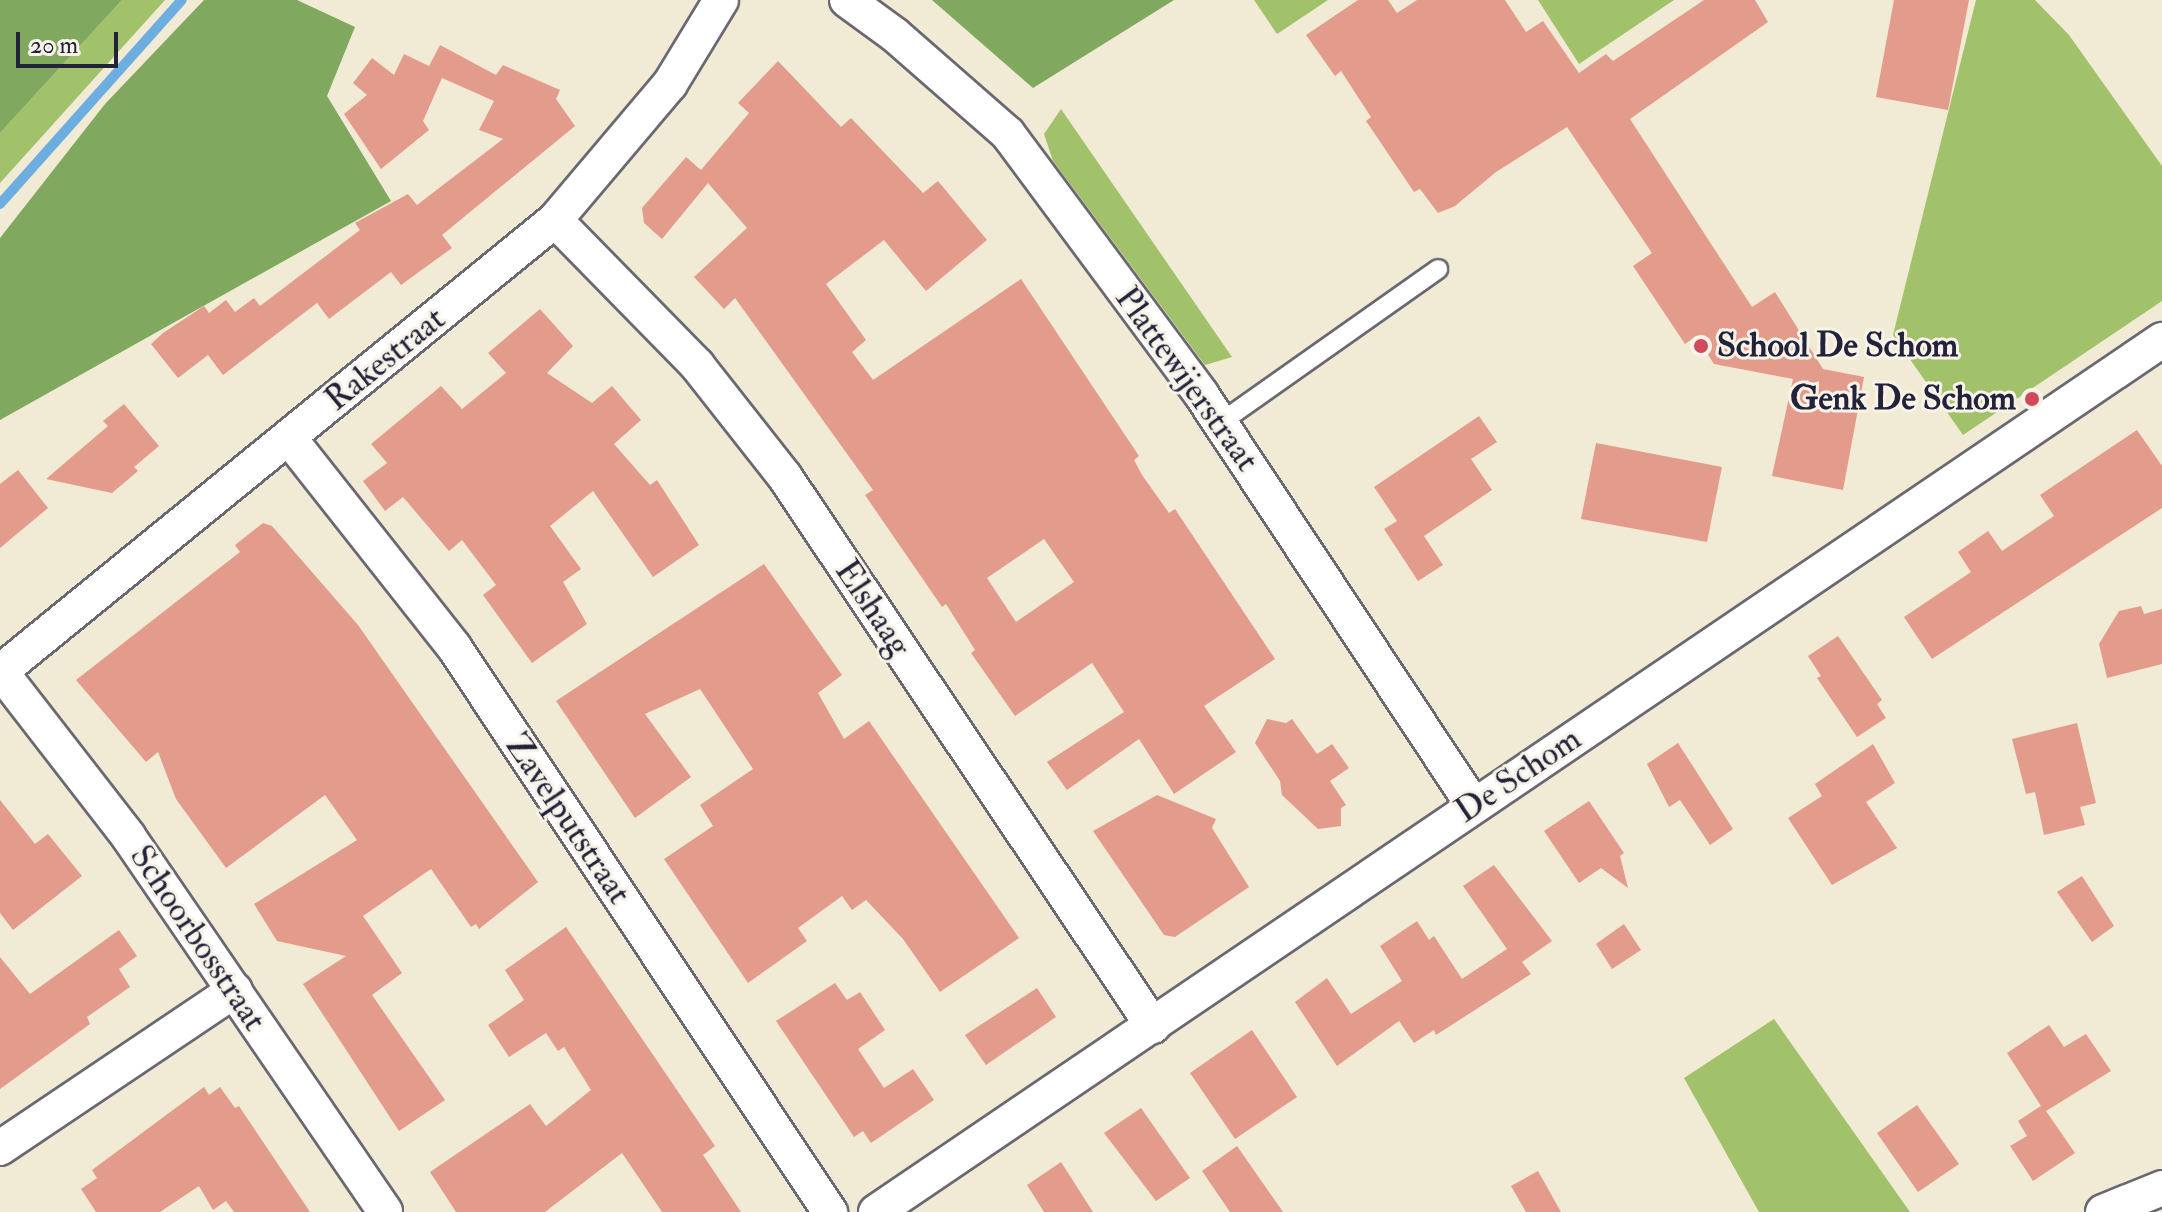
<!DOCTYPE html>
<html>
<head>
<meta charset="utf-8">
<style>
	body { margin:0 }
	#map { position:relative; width:2162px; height:1212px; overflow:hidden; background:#f1ead4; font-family:"IM FELL Double Pica",serif }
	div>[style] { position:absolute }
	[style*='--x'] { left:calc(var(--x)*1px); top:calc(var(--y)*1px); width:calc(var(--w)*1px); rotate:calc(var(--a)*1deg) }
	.green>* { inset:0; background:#a1c26a }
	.forest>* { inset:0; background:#80a85e }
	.stream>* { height:10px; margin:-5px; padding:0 5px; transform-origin:5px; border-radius:5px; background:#6caee0 }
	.building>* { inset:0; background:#e39c8b }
	.roads { filter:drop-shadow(2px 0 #6a6871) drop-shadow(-2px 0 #6a6871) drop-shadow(0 2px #6a6871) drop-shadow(0 -2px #6a6871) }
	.service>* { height:18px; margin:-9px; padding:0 9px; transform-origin:9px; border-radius:9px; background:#fff }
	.minor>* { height:34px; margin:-17px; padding:0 17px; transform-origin:17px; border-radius:17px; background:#fff }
	.dots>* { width:22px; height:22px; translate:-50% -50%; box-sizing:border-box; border:4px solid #f7f3e8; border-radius:50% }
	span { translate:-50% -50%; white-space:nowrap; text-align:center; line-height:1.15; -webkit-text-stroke:6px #f7f3e8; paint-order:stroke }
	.poi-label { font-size:34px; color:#22223b; font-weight:700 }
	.left { translate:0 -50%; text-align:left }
	.right { translate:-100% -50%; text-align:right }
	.street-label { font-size:34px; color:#22223b }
	.scale { position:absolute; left:16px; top:32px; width:102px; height:36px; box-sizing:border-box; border:4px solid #22223b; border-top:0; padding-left:10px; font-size:24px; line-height:28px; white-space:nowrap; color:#22223b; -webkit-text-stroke:6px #f7f3e8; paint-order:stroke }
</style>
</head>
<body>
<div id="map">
	<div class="green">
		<div style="clip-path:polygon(122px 0,165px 0,0 183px,0 133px)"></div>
		<div style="clip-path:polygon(1254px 0,1328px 0,1277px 34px)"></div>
		<div style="clip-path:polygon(1538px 0,1674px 0,1579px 64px)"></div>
		<div style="clip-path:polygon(1976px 0,2035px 0,2069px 35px,2162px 166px,2162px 301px,1963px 435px,1893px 335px)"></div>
		<div style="clip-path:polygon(1061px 109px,1232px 357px,1205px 365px,1053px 161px,1044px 134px)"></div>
		<div style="clip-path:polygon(1774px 1019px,1910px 1212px,1759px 1212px,1684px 1078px)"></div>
	</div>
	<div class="forest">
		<div style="clip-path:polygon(0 0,122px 0,0 133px)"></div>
		<div style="clip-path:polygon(204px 0,297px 0,355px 27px,327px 96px,391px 201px,0 420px,0 238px,105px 104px)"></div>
		<div style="clip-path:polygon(932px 0,1174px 0,1033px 88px)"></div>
	</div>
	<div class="stream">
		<div style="--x:0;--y:204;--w:273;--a:-48.3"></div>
	</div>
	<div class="building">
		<div style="clip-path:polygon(1358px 0,1388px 0,1397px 13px,1417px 0,1505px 0,1526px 32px,1543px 21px,1579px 73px,1606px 54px,1613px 61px,1704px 0,1755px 0,1768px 22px,1630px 119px,1752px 307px,1775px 292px,1823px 369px,1864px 377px,1843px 490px,1772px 476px,1793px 379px,1714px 364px,1696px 336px,1685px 344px,1633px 266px,1652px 253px,1567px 127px,1496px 172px,1455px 206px,1438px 213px,1420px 189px,1414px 192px,1366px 121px,1371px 117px,1341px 71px,1335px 76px,1306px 35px)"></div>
		<div style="clip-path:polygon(1894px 0,1969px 0,1948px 110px,1876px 97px)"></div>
		<div style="clip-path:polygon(440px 45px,496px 75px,503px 65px,560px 90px,556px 99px,575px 126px,442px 235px,452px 248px,401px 285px,391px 272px,329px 319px,317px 303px,223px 375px,208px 355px,178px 378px,151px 344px,163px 333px,204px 306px,209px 313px,226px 300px,235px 312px,254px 298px,260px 306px,360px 230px,355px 223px,408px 194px,417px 205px,503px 139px,479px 130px,494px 101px,442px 78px,423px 121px,429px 130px,381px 169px,344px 114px,367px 95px,353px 83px,372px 58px,394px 75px,404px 54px,429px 66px)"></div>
		<div style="clip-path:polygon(evenodd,778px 61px,841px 127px,851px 118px,923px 193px,938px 181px,987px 240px,926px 291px,884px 240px,826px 284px,866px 340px,852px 352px,873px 380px,1021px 279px,1139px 456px,1134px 460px,1142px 475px,1169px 513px,1175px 509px,1275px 659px,1204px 706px,1236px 752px,1174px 794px,1139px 739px,1067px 790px,1047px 762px,1124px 712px,1092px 663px,1015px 716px,971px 653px,975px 650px,946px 604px,942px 607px,865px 495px,873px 490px,735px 298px,724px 309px,694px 277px,747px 228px,708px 183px,662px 239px,644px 223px,642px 208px,686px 157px,701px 170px,749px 113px,738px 103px,778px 61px,1044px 539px,1074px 582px,1016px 622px,987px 578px,1044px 539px)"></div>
		<div style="clip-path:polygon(540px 309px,573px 346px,547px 373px,592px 403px,612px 386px,641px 420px,614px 444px,650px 485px,657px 480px,699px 545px,653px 577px,593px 491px,550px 526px,581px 569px,563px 582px,587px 624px,532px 663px,483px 595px,496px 585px,462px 540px,449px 551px,403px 497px,385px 511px,363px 481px,387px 463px,371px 444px,441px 386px,462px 409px,506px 373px,488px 353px)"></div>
		<div style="clip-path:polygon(124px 404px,159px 446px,134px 467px,138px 471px,112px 493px,46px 479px,108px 426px,103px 421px)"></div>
		<div style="clip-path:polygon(1479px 416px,1497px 442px,1471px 459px,1492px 490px,1424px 536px,1443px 565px,1418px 581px,1384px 529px,1397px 521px,1374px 487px)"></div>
		<div style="clip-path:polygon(2137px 430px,2162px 466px,2162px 508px,1932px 659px,1904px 617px,1971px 572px,1958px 552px,1988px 531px,2002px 551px,2054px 516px,2040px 495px)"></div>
		<div style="clip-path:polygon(1596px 443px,1722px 467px,1707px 542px,1581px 519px)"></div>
		<div style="clip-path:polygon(18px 470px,48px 508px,0 548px,0 484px)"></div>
		<div style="clip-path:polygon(263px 523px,272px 526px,358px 625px,538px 882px,479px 929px,476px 924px,471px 927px,431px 869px,363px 916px,402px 973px,372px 995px,445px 1100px,399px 1131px,303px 984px,346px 956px,277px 941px,254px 904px,357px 840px,325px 795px,226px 868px,176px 799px,158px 752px,146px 762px,76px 680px,240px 552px,235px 545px)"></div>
		<div style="clip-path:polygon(764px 564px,842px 675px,818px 693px,844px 739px,869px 721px,1019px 938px,940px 992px,903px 939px,866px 900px,852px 910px,842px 896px,798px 928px,807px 941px,748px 983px,664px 859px,713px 826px,700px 805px,753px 769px,700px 689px,645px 714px,691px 777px,635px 818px,556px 701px)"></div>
		<div style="clip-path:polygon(2141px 606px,2144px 614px,2162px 609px,2162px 664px,2107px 678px,2099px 644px,2119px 611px)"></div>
		<div style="clip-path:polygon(1838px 636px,1882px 700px,1877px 704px,1886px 718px,1857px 737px,1817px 678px,1821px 676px,1808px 656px)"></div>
		<div style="clip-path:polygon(1267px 719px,1286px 723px,1292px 719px,1317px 754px,1332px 744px,1349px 768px,1330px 781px,1346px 805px,1341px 808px,1341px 826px,1318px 829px,1282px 795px,1280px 781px,1255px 743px)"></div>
		<div style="clip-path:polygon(2077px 723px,2096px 803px,2080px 807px,2085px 825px,2044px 835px,2035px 792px,2026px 794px,2012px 739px)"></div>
		<div style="clip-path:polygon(1678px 743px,1733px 829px,1710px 845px,1680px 800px,1669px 807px,1647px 764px)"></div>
		<div style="clip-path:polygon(1873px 744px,1895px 783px,1866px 802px,1897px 848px,1832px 885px,1788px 818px,1822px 796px,1815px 784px)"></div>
		<div style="clip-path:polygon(1157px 795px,1216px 819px,1212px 828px,1249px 887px,1175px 937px,1164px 935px,1093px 831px)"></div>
		<div style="clip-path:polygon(0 800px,35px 844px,48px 834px,82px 876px,13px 930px,0 913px)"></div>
		<div style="clip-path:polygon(1589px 801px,1624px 853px,1620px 856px,1628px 888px,1601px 868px,1579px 883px,1544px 831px)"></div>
		<div style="clip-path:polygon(1494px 865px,1552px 941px,1522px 962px,1531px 974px,1436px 1035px,1434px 1030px,1414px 1043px,1399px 1021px,1337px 1066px,1295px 1002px,1327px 978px,1351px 1014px,1402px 981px,1380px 946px,1417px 921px,1429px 940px,1434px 936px,1462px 979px,1507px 949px,1463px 886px)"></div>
		<div style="clip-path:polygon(2082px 876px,2114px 926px,2092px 942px,2057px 892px)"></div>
		<div style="clip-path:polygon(1624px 924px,1641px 950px,1612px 969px,1596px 944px)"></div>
		<div style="clip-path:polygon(566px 927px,715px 1146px,703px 1155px,741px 1212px,662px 1212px,622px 1153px,545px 1212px,456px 1212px,430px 1172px,530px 1104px,546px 1126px,591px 1090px,564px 1047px,558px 1051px,546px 1033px,509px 1057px,488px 1025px,524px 1000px,505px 970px)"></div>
		<div style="clip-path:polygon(119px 930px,137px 956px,119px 969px,130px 987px,87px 1017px,90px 1024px,0 1089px,0 957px,30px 994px)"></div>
		<div style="clip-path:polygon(835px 983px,847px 1000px,860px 992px,885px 1030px,858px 1049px,884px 1088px,913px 1069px,934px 1100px,871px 1143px,863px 1131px,854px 1137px,776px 1021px)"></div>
		<div style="clip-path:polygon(1037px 988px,1056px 1017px,986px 1065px,965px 1035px)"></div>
		<div style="clip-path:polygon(2049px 1025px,2064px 1047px,2086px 1034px,2111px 1071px,2046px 1111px,2075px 1153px,2033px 1181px,2010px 1146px,2027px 1136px,2018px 1121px,2041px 1106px,2007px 1053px)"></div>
		<div style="clip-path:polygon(1252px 1030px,1297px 1097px,1235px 1139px,1190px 1073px)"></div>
		<div style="clip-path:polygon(204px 1087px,209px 1095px,220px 1087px,235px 1108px,239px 1106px,310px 1212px,234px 1212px,226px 1201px,213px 1210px,199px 1186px,160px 1212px,96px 1212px,81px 1189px,97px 1178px,92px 1170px)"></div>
		<div style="clip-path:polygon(1917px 1105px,1959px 1164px,1918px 1192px,1877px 1133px)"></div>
		<div style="clip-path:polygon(1141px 1108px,1190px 1178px,1156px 1201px,1104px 1133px)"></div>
		<div style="clip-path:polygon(1237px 1146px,1283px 1212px,1230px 1212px,1202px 1171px)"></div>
		<div style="clip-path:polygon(1061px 1162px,1093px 1212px,1044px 1212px,1027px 1185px)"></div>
		<div style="clip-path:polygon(1538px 1171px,1561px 1212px,1526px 1212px,1511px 1186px)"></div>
	</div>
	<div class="roads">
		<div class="service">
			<div style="--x:1220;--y:423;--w:267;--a:-35.2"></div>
		</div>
		<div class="minor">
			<div style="--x:847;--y:0;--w:59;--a:36.1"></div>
			<div style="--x:895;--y:35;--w:150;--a:41.2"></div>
			<div style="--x:1008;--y:134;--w:324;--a:53.4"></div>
			<div style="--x:1201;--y:394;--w:493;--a:56.5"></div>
			<div style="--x:555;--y:220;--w:203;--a:45.6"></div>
			<div style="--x:697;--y:365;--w:142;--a:51.8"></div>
			<div style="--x:785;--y:477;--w:661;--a:56.17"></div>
			<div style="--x:289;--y:438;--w:266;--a:51.7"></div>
			<div style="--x:454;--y:647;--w:679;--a:56.36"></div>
			<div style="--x:0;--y:672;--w:716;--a:-39.16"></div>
			<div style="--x:555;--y:220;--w:178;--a:-49.8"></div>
			<div style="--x:670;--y:84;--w:98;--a:-58.7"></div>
			<div style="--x:1;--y:672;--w:207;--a:52.2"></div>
			<div style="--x:128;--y:836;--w:455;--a:55.6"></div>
			<div style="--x:0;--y:1148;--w:283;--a:-33.9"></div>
			<div style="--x:876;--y:1212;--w:1554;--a:-34.14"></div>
			<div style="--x:2103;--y:1212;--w:64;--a:-22.1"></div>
		</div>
	</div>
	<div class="dots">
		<div style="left:1701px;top:346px;background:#d1495b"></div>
		<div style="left:2032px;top:399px;background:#d1495b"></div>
	</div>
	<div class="poi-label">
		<span class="left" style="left:1717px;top:346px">School De Schom</span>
		<span class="right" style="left:2016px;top:399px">Genk De Schom</span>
	</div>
	<div class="street-label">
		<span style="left:385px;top:359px;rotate:-39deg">Rakestraat</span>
		<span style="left:1187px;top:379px;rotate:54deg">Plattewijerstraat</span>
		<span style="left:873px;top:608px;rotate:56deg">Elshaag</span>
		<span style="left:1518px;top:775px;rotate:-34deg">De Schom</span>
		<span style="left:568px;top:819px;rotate:56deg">Zavelputstraat</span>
		<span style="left:198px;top:938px;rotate:56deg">Schoorbosstraat</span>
	</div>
	<div class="scale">20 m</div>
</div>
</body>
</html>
